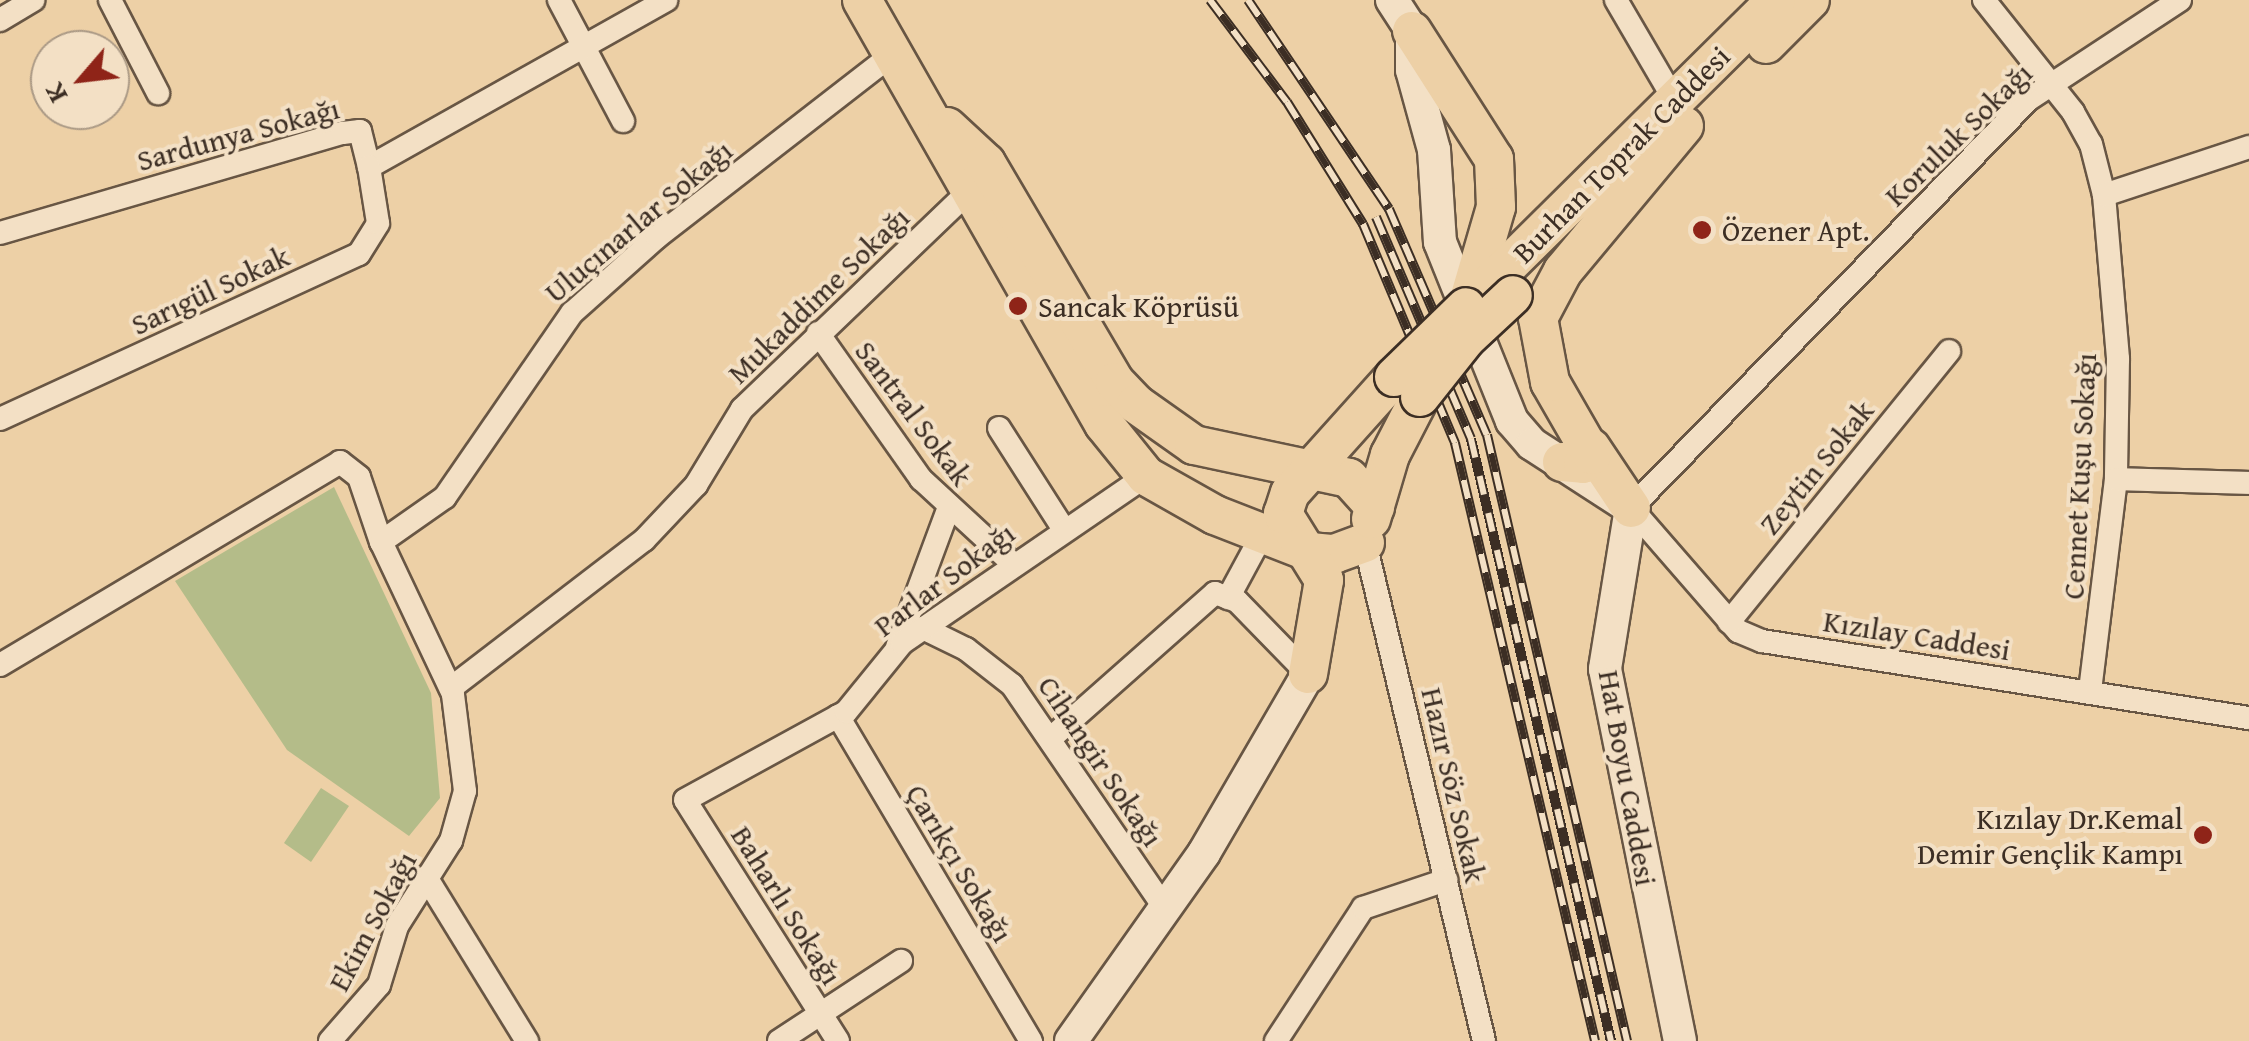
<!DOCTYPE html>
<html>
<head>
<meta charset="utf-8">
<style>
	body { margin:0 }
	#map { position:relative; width:2249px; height:1041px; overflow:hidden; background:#edd0a6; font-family:"Gentium Book Plus",serif }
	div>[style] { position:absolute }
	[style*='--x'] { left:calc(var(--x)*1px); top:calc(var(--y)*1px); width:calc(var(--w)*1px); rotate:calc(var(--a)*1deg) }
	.green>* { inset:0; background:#b4bc89 }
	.roads { filter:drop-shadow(2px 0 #685644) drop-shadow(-2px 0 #685644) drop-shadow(0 2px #685644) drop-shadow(0 -2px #685644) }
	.street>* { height:22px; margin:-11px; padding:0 11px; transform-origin:11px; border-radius:11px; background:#f3e0c5 }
	.secondary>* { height:32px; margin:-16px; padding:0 16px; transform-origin:16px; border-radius:16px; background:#f3e0c5 }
	.primary>* { height:38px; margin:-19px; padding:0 19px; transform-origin:19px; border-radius:19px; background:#edd0a6 }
	.rail>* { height:10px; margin-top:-5px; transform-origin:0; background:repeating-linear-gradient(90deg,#f3e0c5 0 19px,#3c2e24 0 38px); box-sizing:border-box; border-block:2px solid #3c2e24 }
	.bridges { filter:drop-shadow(2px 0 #3c2e24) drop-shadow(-2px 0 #3c2e24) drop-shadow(0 2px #3c2e24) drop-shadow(0 -2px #3c2e24) }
	.primary-bridge>* { height:38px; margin:-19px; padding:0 19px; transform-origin:19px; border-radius:19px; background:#edd0a6 }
	.dots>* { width:28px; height:28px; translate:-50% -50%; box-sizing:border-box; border:5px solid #f3e0c5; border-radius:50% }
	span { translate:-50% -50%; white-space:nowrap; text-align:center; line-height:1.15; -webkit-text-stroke:8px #f3e0c5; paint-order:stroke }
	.street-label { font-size:30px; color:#3c2e24 }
	.poi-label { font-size:30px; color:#3c2e24 }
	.left { translate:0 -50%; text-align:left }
	.right { translate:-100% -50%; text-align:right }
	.north { position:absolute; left:30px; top:30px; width:100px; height:100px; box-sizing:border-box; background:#f3e0c5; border:2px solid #aa9985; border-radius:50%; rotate:242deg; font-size:28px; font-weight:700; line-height:40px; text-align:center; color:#3c2e24 }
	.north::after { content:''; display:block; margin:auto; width:35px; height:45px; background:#8f2418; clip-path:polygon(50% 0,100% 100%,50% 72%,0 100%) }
</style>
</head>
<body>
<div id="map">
	<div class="green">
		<div style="clip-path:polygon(334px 487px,431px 693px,440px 798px,409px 836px,287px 750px,175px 581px)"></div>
		<div style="clip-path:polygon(321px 788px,349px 806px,311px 862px,284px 843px)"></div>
	</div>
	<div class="roads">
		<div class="street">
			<div style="--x:110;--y:0;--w:105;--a:62.7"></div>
			<div style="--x:559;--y:0;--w:137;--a:62.1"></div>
			<div style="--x:1616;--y:0;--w:117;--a:59.7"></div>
			<div style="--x:1984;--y:0;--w:143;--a:51.5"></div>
			<div style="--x:2073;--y:112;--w:37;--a:61"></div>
			<div style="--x:2091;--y:144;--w:53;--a:75.7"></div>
			<div style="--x:2104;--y:195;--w:165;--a:85.1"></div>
			<div style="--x:2118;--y:359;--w:120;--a:91"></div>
			<div style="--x:2116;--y:479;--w:215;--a:97"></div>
			<div style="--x:2180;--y:0;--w:181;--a:146.7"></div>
			<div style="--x:2029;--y:99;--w:571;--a:134.22"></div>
			<div style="--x:1631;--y:508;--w:163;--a:49"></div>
			<div style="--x:1738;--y:631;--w:26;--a:23"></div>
			<div style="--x:1762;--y:641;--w:493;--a:9"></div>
			<div style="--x:0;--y:20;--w:39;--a:-31"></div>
			<div style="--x:2104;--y:195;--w:153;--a:-18.3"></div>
			<div style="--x:0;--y:233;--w:357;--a:-16.3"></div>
			<div style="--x:343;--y:133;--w:17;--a:-7"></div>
			<div style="--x:360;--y:131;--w:37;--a:76"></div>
			<div style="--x:369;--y:167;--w:341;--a:-29.3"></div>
			<div style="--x:818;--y:333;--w:179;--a:54.8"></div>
			<div style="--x:921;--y:479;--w:125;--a:42.7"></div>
			<div style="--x:0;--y:419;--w:395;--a:-24.7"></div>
			<div style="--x:359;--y:254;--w:36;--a:-58"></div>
			<div style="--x:378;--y:223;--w:57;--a:-99.1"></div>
			<div style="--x:999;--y:428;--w:119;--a:57.4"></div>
			<div style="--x:2116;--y:479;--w:133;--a:1.7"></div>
			<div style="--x:1365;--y:543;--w:512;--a:76.56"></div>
			<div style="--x:1228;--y:598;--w:72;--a:-61.6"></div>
			<div style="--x:1729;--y:622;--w:349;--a:-50.9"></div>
			<div style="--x:923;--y:628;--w:48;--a:26"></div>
			<div style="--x:966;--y:649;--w:58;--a:38"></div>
			<div style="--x:1012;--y:685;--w:273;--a:55.6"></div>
			<div style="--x:897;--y:647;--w:146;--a:-69.6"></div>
			<div style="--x:0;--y:665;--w:396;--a:-30.8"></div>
			<div style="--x:340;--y:462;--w:24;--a:38"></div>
			<div style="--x:359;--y:477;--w:69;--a:71.3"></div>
			<div style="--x:381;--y:542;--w:78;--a:-35.1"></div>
			<div style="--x:445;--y:497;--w:224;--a:-55.4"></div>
			<div style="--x:572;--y:313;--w:114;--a:-41.8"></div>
			<div style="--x:657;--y:237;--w:299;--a:-37.8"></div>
			<div style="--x:451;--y:688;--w:243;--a:-37.5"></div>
			<div style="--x:644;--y:540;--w:76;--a:-46.6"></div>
			<div style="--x:696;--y:485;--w:89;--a:-58.8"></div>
			<div style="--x:742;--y:409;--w:316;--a:-43.8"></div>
			<div style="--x:838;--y:716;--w:378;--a:59.3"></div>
			<div style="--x:1051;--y:738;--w:219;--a:-41.5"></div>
			<div style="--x:1215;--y:593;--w:23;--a:20"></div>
			<div style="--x:1237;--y:601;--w:102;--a:45.8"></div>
			<div style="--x:426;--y:877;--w:193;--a:58.4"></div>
			<div style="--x:330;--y:1041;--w:74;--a:-48.8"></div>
			<div style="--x:379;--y:985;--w:62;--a:-73"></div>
			<div style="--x:397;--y:926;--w:101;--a:-57.6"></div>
			<div style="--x:451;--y:841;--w:52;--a:-74.4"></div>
			<div style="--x:465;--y:791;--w:98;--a:-97.1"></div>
			<div style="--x:453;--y:694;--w:168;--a:-115.3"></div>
			<div style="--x:779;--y:1041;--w:146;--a:-33.3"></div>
			<div style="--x:838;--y:1041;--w:285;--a:-122.4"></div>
			<div style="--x:685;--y:800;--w:183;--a:-28.7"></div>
			<div style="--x:846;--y:712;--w:89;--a:-50.9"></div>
			<div style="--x:902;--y:643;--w:296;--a:-34.4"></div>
			<div style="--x:1276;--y:1041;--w:159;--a:-56.8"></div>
			<div style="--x:1363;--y:908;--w:88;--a:-18.6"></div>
		</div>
		<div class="secondary">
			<div style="--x:1392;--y:0;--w:37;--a:57"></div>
			<div style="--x:1412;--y:31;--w:39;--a:90"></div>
			<div style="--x:1412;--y:70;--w:83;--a:74.6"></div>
			<div style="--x:1434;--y:150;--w:92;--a:86.3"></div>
			<div style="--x:1440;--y:242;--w:193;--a:68.1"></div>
			<div style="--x:1512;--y:421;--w:30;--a:49"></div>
			<div style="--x:1532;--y:444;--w:118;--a:32.9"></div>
			<div style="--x:1631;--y:508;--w:163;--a:99.2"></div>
			<div style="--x:1605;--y:669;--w:379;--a:78.6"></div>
			<div style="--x:1071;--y:1041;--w:230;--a:-54.7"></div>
			<div style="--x:1204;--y:853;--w:207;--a:-59.8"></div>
		</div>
		<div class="primary">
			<div style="--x:862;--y:0;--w:488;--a:60.3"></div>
			<div style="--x:1104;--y:424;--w:67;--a:51.1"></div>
			<div style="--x:1146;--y:476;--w:79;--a:29.5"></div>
			<div style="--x:1215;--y:515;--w:102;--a:21.3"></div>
			<div style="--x:1310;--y:552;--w:24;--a:5"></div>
			<div style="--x:1334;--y:554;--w:33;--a:-20"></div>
			<div style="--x:1412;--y:31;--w:152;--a:57.4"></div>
			<div style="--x:1494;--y:159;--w:48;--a:87.6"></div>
			<div style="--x:1496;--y:207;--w:97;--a:106.2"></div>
			<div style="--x:1766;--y:44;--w:62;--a:-45"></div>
			<div style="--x:947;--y:127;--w:53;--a:42.7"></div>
			<div style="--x:986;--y:163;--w:254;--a:59.5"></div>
			<div style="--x:1115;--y:382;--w:30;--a:46"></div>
			<div style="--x:1136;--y:404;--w:71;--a:35.3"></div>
			<div style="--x:1194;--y:445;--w:158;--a:12"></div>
			<div style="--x:1349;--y:478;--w:39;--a:48"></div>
			<div style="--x:1466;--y:307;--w:436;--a:-44.7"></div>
			<div style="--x:1591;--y:448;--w:72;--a:56.3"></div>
			<div style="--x:1562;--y:462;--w:21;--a:5"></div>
			<div style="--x:1583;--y:464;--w:13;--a:-45"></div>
			<div style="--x:1592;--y:455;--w:84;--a:-119.9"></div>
			<div style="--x:1550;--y:382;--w:65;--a:-100.6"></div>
			<div style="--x:1538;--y:318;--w:53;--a:-62"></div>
			<div style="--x:1563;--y:271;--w:189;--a:-50.2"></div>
			<div style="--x:1371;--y:519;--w:67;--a:-73.5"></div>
			<div style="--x:1390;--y:455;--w:65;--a:-62.7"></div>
			<div style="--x:1308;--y:674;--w:95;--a:-80.3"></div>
			<div style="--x:1324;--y:580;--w:78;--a:-121.8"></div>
			<div style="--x:1283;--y:514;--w:22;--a:-72"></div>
			<div style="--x:1290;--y:493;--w:156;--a:-48.1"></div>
		</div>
	</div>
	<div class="rail">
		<div style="--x:1210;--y:0;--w:128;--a:53"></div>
		<div style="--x:1287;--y:102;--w:144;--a:58.1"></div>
		<div style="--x:1363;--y:224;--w:238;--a:67.2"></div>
		<div style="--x:1455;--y:443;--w:614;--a:76.82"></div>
		<div style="--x:1248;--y:0;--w:252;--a:56"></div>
		<div style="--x:1389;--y:209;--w:246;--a:66.6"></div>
		<div style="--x:1487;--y:435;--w:622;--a:76.99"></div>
		<div style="--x:1376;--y:217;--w:241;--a:66.8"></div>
		<div style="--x:1471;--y:439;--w:618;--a:76.91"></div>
	</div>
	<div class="bridges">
		<div class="primary-bridge">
			<div style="--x:1394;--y:377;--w:100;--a:-44.2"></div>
			<div style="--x:1420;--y:397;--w:74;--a:-51.6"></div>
			<div style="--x:1466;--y:339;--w:64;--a:-43.1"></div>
		</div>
	</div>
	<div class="dots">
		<div style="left:1702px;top:230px;background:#8f2418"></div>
		<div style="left:1018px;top:306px;background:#8f2418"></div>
		<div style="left:2203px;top:835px;background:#8f2418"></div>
	</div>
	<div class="street-label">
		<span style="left:238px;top:134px;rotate:-15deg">Sardunya Sokağı</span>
		<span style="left:1958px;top:134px;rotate:-44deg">Koruluk Sokağı</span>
		<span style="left:1621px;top:154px;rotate:-45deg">Burhan Toprak Caddesi</span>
		<span style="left:638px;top:221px;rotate:-40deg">Uluçınarlar Sokağı</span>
		<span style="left:210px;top:290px;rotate:-25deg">Sarıgül Sokak</span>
		<span style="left:818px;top:295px;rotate:-44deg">Mukaddime Sokağı</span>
		<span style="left:914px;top:413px;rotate:53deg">Santral Sokak</span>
		<span style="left:1816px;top:467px;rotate:-51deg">Zeytin Sokak</span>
		<span style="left:2079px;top:476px;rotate:-87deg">Cennet Kuşu Sokağı</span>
		<span style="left:944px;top:579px;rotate:-37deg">Parlar Sokağı</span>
		<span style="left:1917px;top:635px;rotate:9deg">Kızılay Caddesi</span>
		<span style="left:1101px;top:761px;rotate:56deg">Cihangir Sokağı</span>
		<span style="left:1628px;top:778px;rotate:80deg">Hat Boyu Caddesi</span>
		<span style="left:1454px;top:785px;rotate:77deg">Hazır Söz Sokak</span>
		<span style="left:960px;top:863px;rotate:59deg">Çarıkçı Sokağı</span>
		<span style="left:787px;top:905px;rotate:58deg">Baharlı Sokağı</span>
		<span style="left:372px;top:921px;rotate:-62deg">Ekim Sokağı</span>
	</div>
	<div class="poi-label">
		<span class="left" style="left:1722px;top:230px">Özener Apt.</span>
		<span class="left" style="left:1038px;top:306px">Sancak Köprüsü</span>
		<span class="right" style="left:2183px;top:835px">Kızılay Dr.Kemal<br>Demir Gençlik Kampı</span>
	</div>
	<div class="north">K</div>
</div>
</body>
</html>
